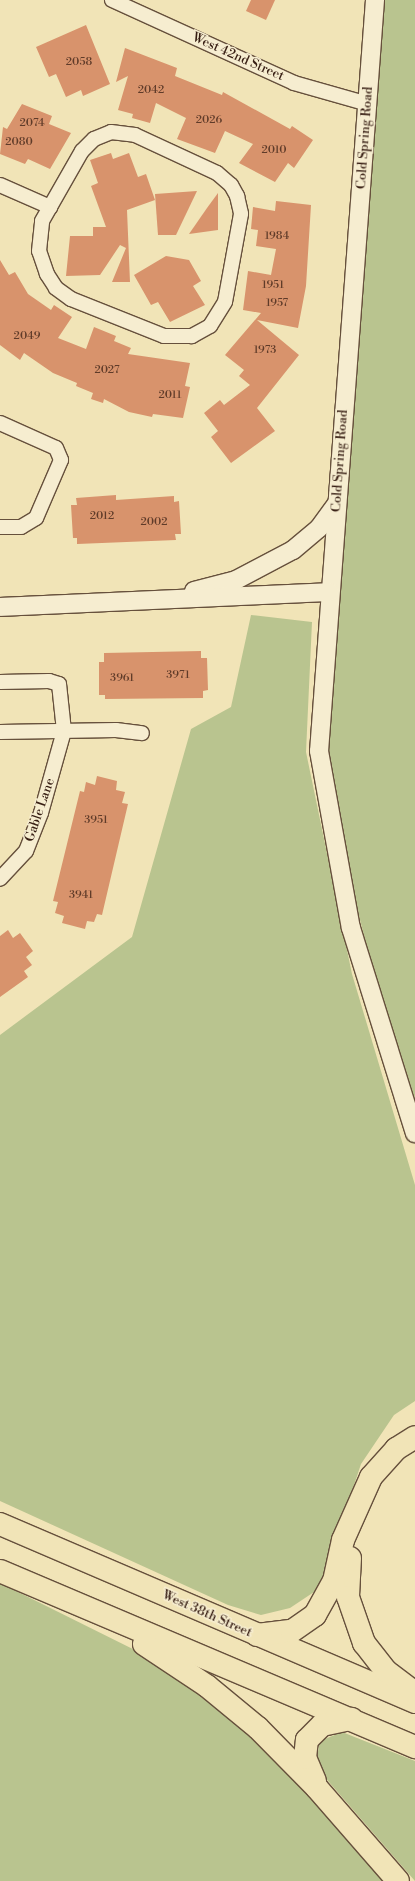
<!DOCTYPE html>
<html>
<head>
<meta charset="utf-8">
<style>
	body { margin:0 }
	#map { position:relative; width:415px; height:1881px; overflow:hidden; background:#f1e4b7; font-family:"Libre Bodoni",serif }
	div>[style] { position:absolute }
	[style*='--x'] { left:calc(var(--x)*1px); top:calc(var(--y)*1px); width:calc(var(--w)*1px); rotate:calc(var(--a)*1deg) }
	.green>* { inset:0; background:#b9c48f }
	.building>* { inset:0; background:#d8936c }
	.roads { filter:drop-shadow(1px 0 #66503c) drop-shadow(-1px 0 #66503c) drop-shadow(0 1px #66503c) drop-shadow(0 -1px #66503c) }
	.minor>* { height:14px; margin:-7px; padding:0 7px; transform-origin:7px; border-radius:7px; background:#f6edd0 }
	.tertiary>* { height:18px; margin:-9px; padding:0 9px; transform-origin:9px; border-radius:9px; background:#f6edd0 }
	.primary>* { height:22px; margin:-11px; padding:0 11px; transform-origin:11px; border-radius:11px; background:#f1e4b7 }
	span { translate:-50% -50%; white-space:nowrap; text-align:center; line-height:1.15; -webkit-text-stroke:3px #f6edd0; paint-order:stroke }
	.number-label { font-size:11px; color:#5f3b29 }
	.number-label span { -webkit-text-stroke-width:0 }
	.street-label { font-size:13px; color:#371e13 }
</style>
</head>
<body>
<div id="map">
	<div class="green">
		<div style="clip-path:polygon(383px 0,415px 0,415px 1099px,369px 955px,349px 877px,327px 752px)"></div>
		<div style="clip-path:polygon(251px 615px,312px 622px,306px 752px,352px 974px,415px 1185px,415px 1401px,394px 1415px,361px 1464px,324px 1576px,314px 1592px,290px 1608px,261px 1615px,228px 1605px,0 1501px,0 1035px,132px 937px,191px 729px,231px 707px)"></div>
		<div style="clip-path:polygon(0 1583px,167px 1666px,269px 1747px,384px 1881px,0 1881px)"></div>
		<div style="clip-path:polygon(342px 1732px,415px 1761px,415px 1881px,315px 1766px,320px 1741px)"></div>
	</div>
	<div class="building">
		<div style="clip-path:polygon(251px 0,275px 0,266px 20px,246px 11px)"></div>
		<div style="clip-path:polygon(86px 25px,110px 84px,83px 96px,81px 90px,66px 97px,56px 74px,49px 77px,36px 47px)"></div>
		<div style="clip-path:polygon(125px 48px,177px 68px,175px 76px,222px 95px,223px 92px,290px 129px,292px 126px,313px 140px,294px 168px,288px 163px,275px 182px,239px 163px,253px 144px,225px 131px,215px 153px,177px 139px,186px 118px,156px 103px,150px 123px,132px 118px,133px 114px,118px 110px,128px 76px,116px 82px)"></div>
		<div style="clip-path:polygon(22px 104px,52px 116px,49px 124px,71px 133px,50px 169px,28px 159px,25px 164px,0 154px,3px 127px,7px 129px)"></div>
		<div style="clip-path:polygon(111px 153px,113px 159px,129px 153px,138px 177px,146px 174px,155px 200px,127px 210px,130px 282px,112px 282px,126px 248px,120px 245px,100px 275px,66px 276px,70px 236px,93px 236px,93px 227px,106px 227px,91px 186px,98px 183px,90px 160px)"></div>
		<div style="clip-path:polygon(197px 191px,176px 235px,158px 235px,155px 194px)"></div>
		<div style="clip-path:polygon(218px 193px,218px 230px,189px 234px,207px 208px)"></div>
		<div style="clip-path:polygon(276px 201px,311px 205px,306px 286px,298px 328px,257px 320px,299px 355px,257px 408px,275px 431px,231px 463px,211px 437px,218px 431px,204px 413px,220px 400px,224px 405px,250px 385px,239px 376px,244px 370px,225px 355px,261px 313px,243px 310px,248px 271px,271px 275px,276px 249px,256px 246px,258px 230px,251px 229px,253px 207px,275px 211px)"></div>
		<div style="clip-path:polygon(166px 256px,189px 260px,201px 281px,193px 286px,205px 305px,170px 322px,158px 302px,151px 305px,134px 275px)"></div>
		<div style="clip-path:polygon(0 260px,9px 275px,15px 272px,28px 294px,51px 310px,54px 305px,72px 317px,58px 338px,86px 349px,94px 327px,116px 336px,114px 341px,131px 348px,128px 354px,190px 363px,185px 386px,190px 387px,183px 418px,153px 414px,152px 417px,129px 412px,104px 399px,103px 403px,91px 399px,93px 393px,76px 386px,77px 383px,53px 373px,24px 353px,20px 360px,0 345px)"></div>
		<div style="clip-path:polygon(116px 495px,116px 500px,174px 496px,174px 502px,179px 501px,181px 534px,175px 534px,176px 540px,77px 544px,77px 538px,73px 538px,71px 505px,77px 505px,76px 498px)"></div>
		<div style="clip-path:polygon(201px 651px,201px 658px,207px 658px,208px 690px,203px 691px,203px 698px,105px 699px,105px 695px,99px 695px,99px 662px,104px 662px,104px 653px)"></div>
		<div style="clip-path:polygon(97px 776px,117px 781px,116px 790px,125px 792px,122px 803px,128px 804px,102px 915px,97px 914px,94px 922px,87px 921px,85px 929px,62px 923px,64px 916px,55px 913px,58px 902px,53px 901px,80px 791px,84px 792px,86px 782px,95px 785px)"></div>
		<div style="clip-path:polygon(8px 930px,13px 938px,20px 933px,33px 951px,26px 957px,32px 965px,24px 971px,28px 977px,0 997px,0 936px)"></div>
	</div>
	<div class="roads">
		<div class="minor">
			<div style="--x:112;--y:0;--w:200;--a:24.5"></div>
			<div style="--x:294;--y:83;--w:77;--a:15.8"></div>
			<div style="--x:111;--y:132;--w:24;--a:7"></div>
			<div style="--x:135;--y:135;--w:90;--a:24.9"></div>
			<div style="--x:217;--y:173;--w:18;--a:41"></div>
			<div style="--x:231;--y:185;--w:13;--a:61"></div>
			<div style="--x:237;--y:196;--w:18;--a:77"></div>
			<div style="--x:241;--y:214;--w:89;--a:100.3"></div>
			<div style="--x:225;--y:302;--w:28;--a:122"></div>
			<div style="--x:210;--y:326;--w:21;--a:151"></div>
			<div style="--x:192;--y:336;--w:28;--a:180"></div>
			<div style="--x:164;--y:336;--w:100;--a:-158.3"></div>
			<div style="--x:71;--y:299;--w:19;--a:-144"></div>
			<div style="--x:56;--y:288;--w:17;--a:-123"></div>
			<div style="--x:47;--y:274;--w:24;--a:-109"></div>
			<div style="--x:39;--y:251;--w:30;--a:-84"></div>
			<div style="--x:42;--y:221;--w:81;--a:-60.3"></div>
			<div style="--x:82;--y:151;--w:17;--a:-45"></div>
			<div style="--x:94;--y:139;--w:18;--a:-22"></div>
			<div style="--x:0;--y:185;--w:55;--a:23.7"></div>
			<div style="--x:0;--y:423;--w:61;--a:24.1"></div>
			<div style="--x:56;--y:448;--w:13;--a:67"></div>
			<div style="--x:61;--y:460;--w:63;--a:113.3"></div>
			<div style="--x:36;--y:518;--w:17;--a:149"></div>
			<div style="--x:21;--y:527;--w:21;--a:180"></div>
			<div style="--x:0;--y:682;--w:49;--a:-1.2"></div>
			<div style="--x:49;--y:681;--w:10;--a:17"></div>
			<div style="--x:59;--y:684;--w:47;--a:83.9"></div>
			<div style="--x:64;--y:731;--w:85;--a:105.7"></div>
			<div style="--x:41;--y:813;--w:41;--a:111.5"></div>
			<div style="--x:26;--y:851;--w:38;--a:133"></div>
			<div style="--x:0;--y:732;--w:116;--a:-1"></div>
			<div style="--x:116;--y:730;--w:26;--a:7"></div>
		</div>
		<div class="tertiary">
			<div style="--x:375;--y:0;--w:753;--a:94.26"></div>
			<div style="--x:319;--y:751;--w:180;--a:79.8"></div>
			<div style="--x:351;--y:928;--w:215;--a:72.7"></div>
			<div style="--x:194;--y:591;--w:43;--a:-14.7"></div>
			<div style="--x:236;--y:580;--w:64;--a:-27.8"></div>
			<div style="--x:293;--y:550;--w:34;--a:-40"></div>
			<div style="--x:319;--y:528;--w:31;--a:-54"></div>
			<div style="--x:0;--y:607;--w:330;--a:-2.6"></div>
		</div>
		<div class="primary">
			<div style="--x:0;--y:1524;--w:452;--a:23.2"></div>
			<div style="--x:350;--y:1558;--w:39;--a:93"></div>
			<div style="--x:348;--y:1597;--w:49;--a:70.8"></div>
			<div style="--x:364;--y:1643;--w:36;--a:52"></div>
			<div style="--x:386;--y:1671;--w:36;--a:37"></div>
			<div style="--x:0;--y:1571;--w:451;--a:23"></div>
			<div style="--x:257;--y:1635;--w:35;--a:-7"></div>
			<div style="--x:292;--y:1631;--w:28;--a:-35"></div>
			<div style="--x:315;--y:1615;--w:39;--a:-61"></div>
			<div style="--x:334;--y:1581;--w:42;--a:-77.6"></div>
			<div style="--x:343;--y:1540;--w:69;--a:-66"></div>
			<div style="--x:371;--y:1477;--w:38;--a:-48"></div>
			<div style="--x:396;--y:1449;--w:22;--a:-32"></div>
			<div style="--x:144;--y:1644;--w:76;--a:33.7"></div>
			<div style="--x:207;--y:1686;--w:66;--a:39.5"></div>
			<div style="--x:258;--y:1728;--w:84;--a:45.5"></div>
			<div style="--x:317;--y:1788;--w:123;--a:48.9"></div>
			<div style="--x:315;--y:1781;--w:25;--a:-113"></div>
			<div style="--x:305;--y:1758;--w:18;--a:-84"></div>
			<div style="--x:307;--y:1740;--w:21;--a:-45"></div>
			<div style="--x:322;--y:1725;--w:30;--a:-12"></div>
		</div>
	</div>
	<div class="number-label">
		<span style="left:79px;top:62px">2058</span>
		<span style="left:151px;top:90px">2042</span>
		<span style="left:209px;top:120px">2026</span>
		<span style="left:32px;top:123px">2074</span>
		<span style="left:19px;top:142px">2080</span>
		<span style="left:274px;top:150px">2010</span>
		<span style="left:277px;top:236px">1984</span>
		<span style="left:273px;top:285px">1951</span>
		<span style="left:277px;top:303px">1957</span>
		<span style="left:27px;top:336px">2049</span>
		<span style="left:265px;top:350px">1973</span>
		<span style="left:107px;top:370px">2027</span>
		<span style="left:170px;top:395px">2011</span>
		<span style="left:102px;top:516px">2012</span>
		<span style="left:154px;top:522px">2002</span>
		<span style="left:178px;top:675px">3971</span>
		<span style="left:122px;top:678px">3961</span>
		<span style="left:96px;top:820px">3951</span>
		<span style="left:81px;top:895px">3941</span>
	</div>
	<div class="street-label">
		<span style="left:238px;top:57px;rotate:24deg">West 42nd Street</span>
		<span style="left:365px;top:138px;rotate:-86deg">Cold Spring Road</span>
		<span style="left:340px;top:461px;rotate:-86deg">Cold Spring Road</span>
		<span style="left:40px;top:810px;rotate:-71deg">Gable Lane</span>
		<span style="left:207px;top:1614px;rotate:24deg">West 38th Street</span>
	</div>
</div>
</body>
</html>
